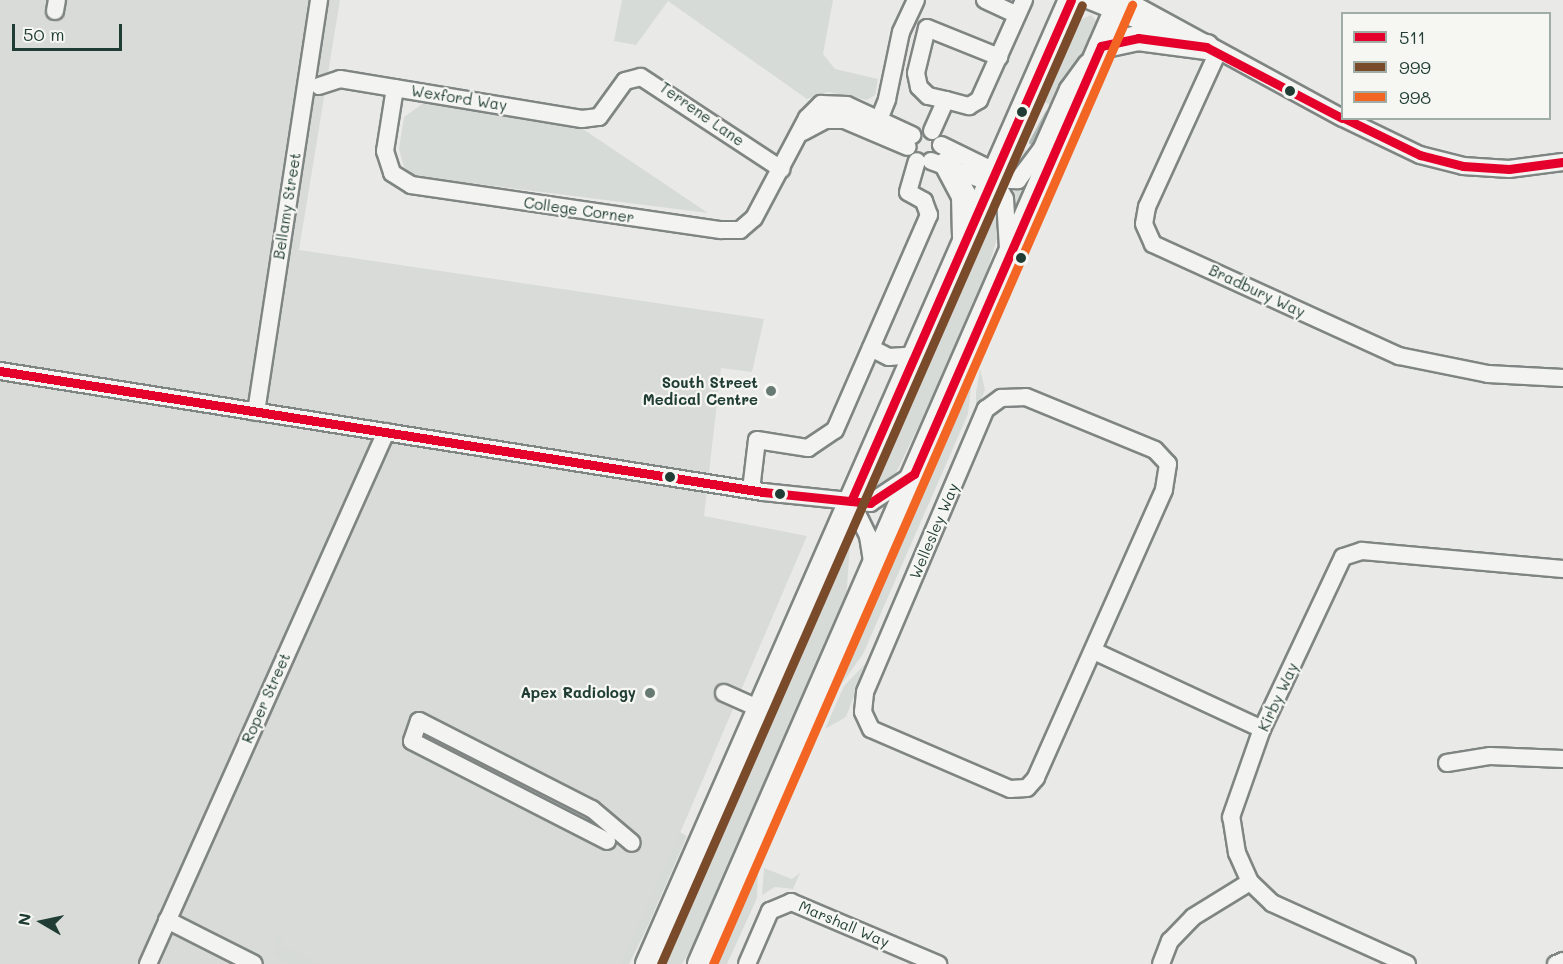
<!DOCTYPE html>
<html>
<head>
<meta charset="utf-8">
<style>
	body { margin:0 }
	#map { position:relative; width:1563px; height:964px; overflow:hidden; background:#e9eae8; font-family:Mali,sans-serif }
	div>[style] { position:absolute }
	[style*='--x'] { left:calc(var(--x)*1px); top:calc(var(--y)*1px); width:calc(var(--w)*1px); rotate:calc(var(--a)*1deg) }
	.built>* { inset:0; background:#d8dbd8 }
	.green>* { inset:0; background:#d6dbd7 }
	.stream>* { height:4.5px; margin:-2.25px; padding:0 2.25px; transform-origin:2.25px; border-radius:2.25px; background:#b1bab6 }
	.roads { filter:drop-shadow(2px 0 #7f8583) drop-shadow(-2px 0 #7f8583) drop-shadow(0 2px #7f8583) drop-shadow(0 -2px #7f8583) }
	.minor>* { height:16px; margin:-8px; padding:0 8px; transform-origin:8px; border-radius:8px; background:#f3f3f1 }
	.highway>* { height:24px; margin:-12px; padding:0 12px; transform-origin:12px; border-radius:12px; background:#f3f3f1 }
	.bus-1>* { height:9px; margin:-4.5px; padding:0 4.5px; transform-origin:4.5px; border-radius:4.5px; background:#e4002b }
	.bus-2>* { height:9px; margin:-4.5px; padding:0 4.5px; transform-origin:4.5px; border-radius:4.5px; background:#7a4b2a }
	.bus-3>* { height:9px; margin:-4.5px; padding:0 4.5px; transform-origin:4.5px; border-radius:4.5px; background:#f26522 }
	.dots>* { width:16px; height:16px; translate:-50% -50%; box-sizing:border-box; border:3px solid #f6f6f2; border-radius:50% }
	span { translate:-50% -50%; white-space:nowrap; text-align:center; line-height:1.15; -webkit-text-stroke:4.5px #f6f6f2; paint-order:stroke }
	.street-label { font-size:15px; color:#1f3d34 }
	.poi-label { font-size:15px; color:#1f3d34; font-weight:700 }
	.right { translate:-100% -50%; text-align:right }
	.legend { position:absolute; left:1341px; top:12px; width:210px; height:108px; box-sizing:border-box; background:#f6f6f2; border:2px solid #a0aca6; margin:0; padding:8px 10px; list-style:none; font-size:18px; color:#1f3d34 }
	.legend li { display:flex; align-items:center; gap:12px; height:30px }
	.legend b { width:30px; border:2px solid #a0aca6 }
	.north { position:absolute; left:12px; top:892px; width:60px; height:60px; -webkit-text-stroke:4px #f6f6f2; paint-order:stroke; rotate:279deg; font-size:16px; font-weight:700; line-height:24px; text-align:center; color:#1f3d34 }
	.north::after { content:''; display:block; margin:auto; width:21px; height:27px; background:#1f3d34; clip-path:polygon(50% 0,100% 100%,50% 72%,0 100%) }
	.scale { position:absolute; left:12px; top:24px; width:110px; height:27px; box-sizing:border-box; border:3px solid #1f3d34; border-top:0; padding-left:8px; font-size:18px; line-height:21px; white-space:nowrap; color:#1f3d34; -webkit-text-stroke:4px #f6f6f2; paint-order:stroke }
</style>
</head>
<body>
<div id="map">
	<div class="built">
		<div style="clip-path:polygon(0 0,340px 0,299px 250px,764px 319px,752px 372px,721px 368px,704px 516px,807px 536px,624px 964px,0 964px)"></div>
	</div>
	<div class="green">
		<div style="clip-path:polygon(622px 0,833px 0,823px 54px,835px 69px,878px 79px,875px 95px,867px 100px,828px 92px,807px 99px,668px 1px,636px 45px,614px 41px)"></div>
		<div style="clip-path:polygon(1091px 15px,1098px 23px,1055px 107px,1044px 102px,1080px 20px)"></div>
		<div style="clip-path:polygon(425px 102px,577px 125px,708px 213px,415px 176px,404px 167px,399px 149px,404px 117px)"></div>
		<div style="clip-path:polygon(1078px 133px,1046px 211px,1029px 246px,1023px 244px)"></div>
		<div style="clip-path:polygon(1019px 145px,1032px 155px,1018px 174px,1006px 171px)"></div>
		<div style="clip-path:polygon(1035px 170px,1014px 216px,1013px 193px)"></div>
		<div style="clip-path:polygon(997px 197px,1002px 222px,977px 304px,895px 475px,866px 497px)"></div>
		<div style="clip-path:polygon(1017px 261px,1021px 263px,972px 379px,968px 414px,863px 654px,830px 700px,758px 869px,757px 898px,727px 964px,716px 964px,724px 934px)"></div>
		<div style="clip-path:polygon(980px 369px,985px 390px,976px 412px,976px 393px)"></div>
		<div style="clip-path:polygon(851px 529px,846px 602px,709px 919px,682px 964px,658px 964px)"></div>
		<div style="clip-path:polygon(867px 662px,846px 717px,825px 729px,844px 686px)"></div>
		<div style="clip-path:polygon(680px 832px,687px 836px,646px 930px,629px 964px,621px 964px)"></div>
		<div style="clip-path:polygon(764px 868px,792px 879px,800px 873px,793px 889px,775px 887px,762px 895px)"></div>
		<div style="clip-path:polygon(284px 931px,280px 944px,319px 964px,289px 964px,273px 955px,276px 936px)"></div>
	</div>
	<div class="stream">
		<div style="--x:1031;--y:142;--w:33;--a:-61"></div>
	</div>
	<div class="roads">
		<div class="minor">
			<div style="--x:985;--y:0;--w:35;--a:25"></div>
			<div style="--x:1088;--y:0;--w:93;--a:22.1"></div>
			<div style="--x:1126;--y:0;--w:246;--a:28.6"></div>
			<div style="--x:55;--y:11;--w:11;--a:-80"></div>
			<div style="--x:1217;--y:54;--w:168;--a:114.6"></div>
			<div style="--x:1147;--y:207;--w:17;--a:100"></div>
			<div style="--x:1144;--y:224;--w:22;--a:66"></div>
			<div style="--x:1153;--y:244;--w:270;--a:24.5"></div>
			<div style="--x:1399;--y:356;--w:91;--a:11.4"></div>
			<div style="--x:1488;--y:374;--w:75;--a:3.1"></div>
			<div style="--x:319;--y:86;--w:22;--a:-18"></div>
			<div style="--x:340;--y:79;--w:245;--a:9.4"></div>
			<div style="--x:582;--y:119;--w:17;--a:-7"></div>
			<div style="--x:599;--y:117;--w:44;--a:-54.2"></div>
			<div style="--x:625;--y:81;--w:16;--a:-14"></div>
			<div style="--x:641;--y:77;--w:168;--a:33.3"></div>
			<div style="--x:395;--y:88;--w:64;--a:99"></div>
			<div style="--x:385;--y:151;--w:23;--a:72"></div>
			<div style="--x:392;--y:173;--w:22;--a:32"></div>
			<div style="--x:411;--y:185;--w:313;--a:8.3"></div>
			<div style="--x:721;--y:230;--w:19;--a:0"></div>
			<div style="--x:740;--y:230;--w:18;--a:-41"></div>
			<div style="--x:754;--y:218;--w:113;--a:-62.1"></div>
			<div style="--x:807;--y:118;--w:20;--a:-45"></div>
			<div style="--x:821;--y:104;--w:26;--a:2"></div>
			<div style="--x:847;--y:105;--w:72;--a:24.8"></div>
			<div style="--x:946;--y:100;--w:18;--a:-167"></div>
			<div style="--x:928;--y:96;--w:13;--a:-135"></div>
			<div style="--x:919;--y:87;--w:14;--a:-102"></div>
			<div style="--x:916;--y:73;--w:46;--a:-76.3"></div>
			<div style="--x:927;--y:28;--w:78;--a:21.9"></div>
			<div style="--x:1343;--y:118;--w:85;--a:25.7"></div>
			<div style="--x:1420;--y:155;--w:44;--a:14.3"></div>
			<div style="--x:1463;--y:166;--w:46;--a:3.7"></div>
			<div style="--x:1509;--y:169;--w:54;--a:-7.4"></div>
			<div style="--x:932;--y:131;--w:34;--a:-66"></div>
			<div style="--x:946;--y:100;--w:24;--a:15"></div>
			<div style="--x:969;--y:106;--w:12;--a:-31"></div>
			<div style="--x:979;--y:100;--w:110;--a:-65.8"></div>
			<div style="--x:803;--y:132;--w:26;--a:-28"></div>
			<div style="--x:826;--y:120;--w:18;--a:0"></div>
			<div style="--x:844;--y:120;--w:69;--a:22.9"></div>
			<div style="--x:874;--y:132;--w:35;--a:-68"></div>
			<div style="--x:887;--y:99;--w:68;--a:-78.2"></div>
			<div style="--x:901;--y:32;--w:35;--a:-65"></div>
			<div style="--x:941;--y:145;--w:50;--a:26.1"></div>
			<div style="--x:986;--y:167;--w:37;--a:59"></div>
			<div style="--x:1005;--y:199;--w:49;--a:86.5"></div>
			<div style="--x:931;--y:161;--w:52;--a:20.2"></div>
			<div style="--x:980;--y:179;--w:38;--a:2"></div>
			<div style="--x:1018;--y:180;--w:38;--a:-53"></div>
			<div style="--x:1041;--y:150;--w:67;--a:-66.1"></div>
			<div style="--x:1068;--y:89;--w:32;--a:-54"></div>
			<div style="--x:871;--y:348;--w:20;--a:27"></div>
			<div style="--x:889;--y:357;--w:27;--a:-4"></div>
			<div style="--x:0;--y:371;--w:773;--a:9.01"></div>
			<div style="--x:763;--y:492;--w:108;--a:5.9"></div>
			<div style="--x:870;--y:503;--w:49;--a:-33.4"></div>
			<div style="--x:1026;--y:397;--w:139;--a:22.3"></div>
			<div style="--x:1155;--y:450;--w:19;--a:47"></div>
			<div style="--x:1168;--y:464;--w:26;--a:99"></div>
			<div style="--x:1164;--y:490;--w:315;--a:114"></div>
			<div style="--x:1036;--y:778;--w:13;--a:132"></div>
			<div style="--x:1027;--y:788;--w:17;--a:177"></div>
			<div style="--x:1010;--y:789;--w:151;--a:-156.7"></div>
			<div style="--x:871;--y:729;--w:19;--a:-115"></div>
			<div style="--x:863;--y:712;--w:20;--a:-84"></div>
			<div style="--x:865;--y:692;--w:308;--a:-66.9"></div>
			<div style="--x:986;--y:409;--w:19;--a:-36"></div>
			<div style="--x:1001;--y:398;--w:25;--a:-2"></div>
			<div style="--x:256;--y:412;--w:417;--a:-81.3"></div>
			<div style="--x:751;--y:490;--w:50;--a:-83.2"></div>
			<div style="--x:757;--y:440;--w:52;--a:8.9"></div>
			<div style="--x:808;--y:448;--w:32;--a:-34"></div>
			<div style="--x:835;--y:430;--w:235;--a:-66.4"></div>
			<div style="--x:929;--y:215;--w:15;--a:-110"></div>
			<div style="--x:924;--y:201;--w:18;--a:-151"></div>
			<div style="--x:908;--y:192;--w:32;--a:-74"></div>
			<div style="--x:851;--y:501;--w:39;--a:64"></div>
			<div style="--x:868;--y:536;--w:30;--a:81"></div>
			<div style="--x:1094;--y:651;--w:185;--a:24.9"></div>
			<div style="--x:724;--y:693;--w:37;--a:24"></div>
			<div style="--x:1447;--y:763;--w:44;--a:-9.2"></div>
			<div style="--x:1490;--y:756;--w:73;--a:2.4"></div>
			<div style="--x:607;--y:841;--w:219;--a:-152.9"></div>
			<div style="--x:412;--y:741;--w:21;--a:-71"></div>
			<div style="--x:419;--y:721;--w:194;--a:27"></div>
			<div style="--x:592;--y:809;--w:52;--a:40.4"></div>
			<div style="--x:167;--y:920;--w:97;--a:26.8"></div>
			<div style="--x:148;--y:964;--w:583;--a:-65.9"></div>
			<div style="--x:747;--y:964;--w:58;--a:-66.5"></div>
			<div style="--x:770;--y:911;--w:23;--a:-23"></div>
			<div style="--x:791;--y:902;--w:160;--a:22.9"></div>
			<div style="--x:1161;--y:964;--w:25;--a:-69"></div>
			<div style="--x:1170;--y:941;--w:33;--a:-46"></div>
			<div style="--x:1193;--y:917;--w:67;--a:-31.6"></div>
			<div style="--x:1407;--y:964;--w:148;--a:-155.7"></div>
			<div style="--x:1272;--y:903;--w:30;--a:-136"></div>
			<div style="--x:1250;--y:882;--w:32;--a:-114"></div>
			<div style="--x:1237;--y:853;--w:36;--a:-99"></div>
			<div style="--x:1231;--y:817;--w:93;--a:-70.6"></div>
			<div style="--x:1262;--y:729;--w:190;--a:-64.8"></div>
			<div style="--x:1343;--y:557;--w:20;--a:-18"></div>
			<div style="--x:1362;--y:551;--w:202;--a:5.1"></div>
			<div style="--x:1556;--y:964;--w:8;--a:-23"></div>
		</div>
		<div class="highway">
			<div style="--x:1101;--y:46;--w:38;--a:-12"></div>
			<div style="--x:1138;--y:38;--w:69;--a:7.5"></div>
			<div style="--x:947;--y:164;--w:36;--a:62"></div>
			<div style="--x:964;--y:196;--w:41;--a:88.6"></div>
			<div style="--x:648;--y:964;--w:1053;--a:-66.31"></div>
			<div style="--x:700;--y:964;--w:1052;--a:-66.41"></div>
		</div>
	</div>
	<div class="bus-1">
		<div style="--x:1344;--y:118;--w:85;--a:26"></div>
		<div style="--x:1420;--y:155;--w:44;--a:14.3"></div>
		<div style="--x:1463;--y:166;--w:46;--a:3.7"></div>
		<div style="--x:1509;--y:169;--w:54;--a:-7.4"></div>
		<div style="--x:0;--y:371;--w:773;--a:9.01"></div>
		<div style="--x:763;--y:492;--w:108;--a:5.9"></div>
		<div style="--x:870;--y:503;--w:53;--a:-33.4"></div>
		<div style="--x:914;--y:474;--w:467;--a:-66.4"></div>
		<div style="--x:1101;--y:46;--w:38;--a:-12"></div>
		<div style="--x:1138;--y:38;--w:69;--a:7.5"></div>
		<div style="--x:1206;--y:47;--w:153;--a:27.6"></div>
		<div style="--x:851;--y:501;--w:547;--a:-66.29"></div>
	</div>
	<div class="bus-2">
		<div style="--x:661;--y:964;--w:1047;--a:-66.3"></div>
	</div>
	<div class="bus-3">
		<div style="--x:713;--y:964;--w:1047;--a:-66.4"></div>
	</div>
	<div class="dots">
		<div style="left:1290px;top:91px;background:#1f3d34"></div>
		<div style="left:1022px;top:112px;background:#1f3d34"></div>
		<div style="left:1021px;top:258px;background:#1f3d34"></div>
		<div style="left:771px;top:391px;background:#667a73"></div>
		<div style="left:670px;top:477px;background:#1f3d34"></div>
		<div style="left:780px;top:494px;background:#1f3d34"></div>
		<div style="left:650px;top:693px;background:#667a73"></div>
	</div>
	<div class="street-label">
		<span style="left:459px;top:98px;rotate:9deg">Wexford Way</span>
		<span style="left:702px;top:114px;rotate:35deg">Terrene Lane</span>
		<span style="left:287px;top:206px;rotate:-81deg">Bellamy Street</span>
		<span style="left:579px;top:210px;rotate:8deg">College Corner</span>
		<span style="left:1257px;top:291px;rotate:25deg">Bradbury Way</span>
		<span style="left:934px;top:531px;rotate:-67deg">Wellesley Way</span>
		<span style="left:1278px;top:697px;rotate:-65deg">Kirby Way</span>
		<span style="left:266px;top:698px;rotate:-66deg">Roper Street</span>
		<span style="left:844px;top:924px;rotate:23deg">Marshall Way</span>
	</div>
	<div class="poi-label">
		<span class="right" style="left:758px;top:391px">South Street<br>Medical Centre</span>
		<span class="right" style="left:636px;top:693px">Apex Radiology</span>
	</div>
	<ul class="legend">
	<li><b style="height:8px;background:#e4002b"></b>511</li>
	<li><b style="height:8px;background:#7a4b2a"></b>999</li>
	<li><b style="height:8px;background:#f26522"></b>998</li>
	</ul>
	<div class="north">N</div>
	<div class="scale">50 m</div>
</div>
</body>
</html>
